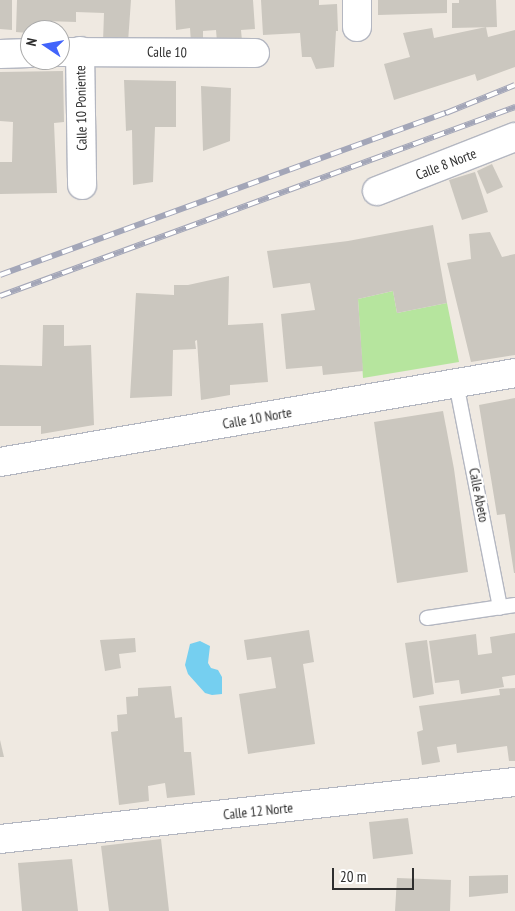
<!DOCTYPE html>
<html>
<head>
<meta charset="utf-8">
<style>
	body { margin:0 }
	#map { position:relative; width:515px; height:911px; overflow:hidden; background:#efe9e1; font-family:"PT Sans Narrow",sans-serif }
	div>[style] { position:absolute }
	[style*='--x'] { left:calc(var(--x)*1px); top:calc(var(--y)*1px); width:calc(var(--w)*1px); rotate:calc(var(--a)*1deg) }
	.green>* { inset:0; background:#b6e59e }
	.water>* { inset:0; background:#75cff0 }
	.building>* { inset:0; background:#cbc7bf }
	.roads { filter:drop-shadow(1px 0 #b4b7c1) drop-shadow(-1px 0 #b4b7c1) drop-shadow(0 1px #b4b7c1) drop-shadow(0 -1px #b4b7c1) }
	.lane>* { height:14px; margin:-7px; padding:0 7px; transform-origin:7px; border-radius:7px; background:#fff }
	.street>* { height:28px; margin:-14px; padding:0 14px; transform-origin:14px; border-radius:14px; background:#fff }
	.rail>* { height:5.5px; margin-top:-2.75px; transform-origin:0; background:repeating-linear-gradient(90deg,#fff 0 11px,#a3a6b8 0 22px); box-sizing:border-box; border-block:1px solid #a3a6b8 }
	span { translate:-50% -50%; white-space:nowrap; text-align:center; line-height:1.15; -webkit-text-stroke:4px #fff; paint-order:stroke }
	.street-label { font-size:14px; color:#2e2e2e }
	.north { position:absolute; left:20px; top:20px; width:50px; height:50px; box-sizing:border-box; background:#fff; border:1px solid #ababab; border-radius:50%; rotate:282deg; font-size:14px; font-weight:700; line-height:20px; text-align:center; color:#2e2e2e }
	.north::after { content:''; display:block; margin:auto; width:18px; height:22px; background:#4264fb; clip-path:polygon(50% 0,100% 100%,50% 72%,0 100%) }
	.scale { position:absolute; left:332px; top:868px; width:82px; height:22px; box-sizing:border-box; border:2px solid #2e2e2e; border-top:0; padding-left:6px; font-size:15px; line-height:18px; white-space:nowrap; color:#2e2e2e; -webkit-text-stroke:4px #fff; paint-order:stroke }
</style>
</head>
<body>
<div id="map">
	<div class="green">
		<div style="clip-path:polygon(393px 291px,397px 313px,447px 303px,459px 362px,363px 378px,358px 299px)"></div>
	</div>
	<div class="water">
		<div style="clip-path:polygon(200px 641px,210px 646px,208px 663px,211px 668px,218px 670px,222px 677px,222px 694px,212px 695px,205px 693px,188px 674px,185px 665px,190px 644px)"></div>
	</div>
	<div class="building">
		<div style="clip-path:polygon(0 0,12px 0,12px 30px,0 29px)"></div>
		<div style="clip-path:polygon(17px 0,131px 0,128px 42px,103px 42px,104px 13px,76px 12px,76px 22px,46px 21px,45px 30px,30px 30px,30px 43px,28px 43px,28px 33px,16px 32px)"></div>
		<div style="clip-path:polygon(175px 0,253px 0,255px 29px,241px 30px,242px 41px,217px 42px,216px 30px,203px 31px,203px 42px,191px 43px,190px 28px,176px 30px)"></div>
		<div style="clip-path:polygon(261px 0,319px 0,319px 5px,337px 4px,338px 31px,336px 31px,334px 67px,316px 69px,311px 57px,302px 57px,300px 33px,263px 35px)"></div>
		<div style="clip-path:polygon(378px 0,447px 0,447px 13px,378px 15px)"></div>
		<div style="clip-path:polygon(459px 0,496px 0,497px 27px,452px 28px,452px 3px,459px 3px)"></div>
		<div style="clip-path:polygon(486px 27px,488px 37px,515px 30px,515px 67px,477px 81px,475px 74px,394px 100px,384px 64px,410px 57px,403px 33px,432px 28px,434px 38px)"></div>
		<div style="clip-path:polygon(63px 71px,64px 122px,54px 123px,57px 193px,0 194px,0 162px,12px 162px,13px 122px,0 121px,0 72px)"></div>
		<div style="clip-path:polygon(124px 80px,176px 81px,176px 127px,155px 127px,153px 182px,133px 185px,132px 130px,126px 131px)"></div>
		<div style="clip-path:polygon(201px 86px,231px 88px,230px 141px,203px 151px)"></div>
		<div style="clip-path:polygon(492px 164px,503px 187px,487px 194px,477px 171px)"></div>
		<div style="clip-path:polygon(475px 172px,488px 212px,462px 220px,449px 180px)"></div>
		<div style="clip-path:polygon(433px 225px,447px 303px,397px 313px,393px 291px,358px 299px,363px 371px,323px 375px,322px 366px,286px 369px,281px 314px,315px 310px,310px 283px,273px 288px,267px 251px,348px 241px)"></div>
		<div style="clip-path:polygon(490px 232px,502px 257px,515px 254px,515px 355px,471px 362px,447px 263px,471px 259px,469px 234px)"></div>
		<div style="clip-path:polygon(229px 276px,228px 325px,263px 323px,268px 382px,230px 385px,230px 395px,201px 400px,197px 340px,195px 341px,196px 349px,173px 350px,172px 396px,130px 398px,136px 293px,174px 295px,174px 285px,188px 285px)"></div>
		<div style="clip-path:polygon(43px 325px,64px 325px,64px 346px,91px 345px,94px 425px,41px 434px,41px 426px,0 426px,0 365px,42px 366px)"></div>
		<div style="clip-path:polygon(515px 398px,515px 573px,514px 573px,505px 514px,497px 515px,479px 405px)"></div>
		<div style="clip-path:polygon(443px 411px,454px 469px,468px 572px,397px 583px,374px 422px)"></div>
		<div style="clip-path:polygon(309px 630px,314px 662px,303px 664px,315px 744px,248px 754px,239px 694px,276px 688px,271px 657px,247px 660px,244px 640px)"></div>
		<div style="clip-path:polygon(515px 633px,515px 675px,502px 677px,504px 687px,461px 694px,459px 680px,435px 683px,429px 641px,476px 634px,478px 655px,492px 653px,490px 637px)"></div>
		<div style="clip-path:polygon(135px 638px,136px 652px,119px 654px,121px 668px,105px 671px,100px 640px)"></div>
		<div style="clip-path:polygon(427px 640px,434px 694px,413px 698px,405px 643px)"></div>
		<div style="clip-path:polygon(171px 686px,175px 718px,182px 717px,184px 752px,191px 752px,195px 795px,167px 798px,165px 783px,148px 786px,149px 801px,119px 805px,111px 732px,118px 731px,117px 715px,127px 714px,126px 697px,138px 696px,138px 688px)"></div>
		<div style="clip-path:polygon(515px 688px,515px 761px,509px 761px,507px 746px,457px 753px,456px 744px,437px 747px,440px 762px,422px 765px,417px 732px,423px 730px,419px 706px,500px 695px,499px 689px)"></div>
		<div style="clip-path:polygon(0 740px,4px 757px,0 757px)"></div>
		<div style="clip-path:polygon(408px 818px,413px 854px,373px 859px,369px 822px)"></div>
		<div style="clip-path:polygon(161px 839px,169px 911px,109px 911px,101px 846px)"></div>
		<div style="clip-path:polygon(72px 859px,78px 911px,22px 911px,18px 863px)"></div>
		<div style="clip-path:polygon(508px 875px,508px 893px,469px 897px,469px 876px)"></div>
		<div style="clip-path:polygon(397px 878px,451px 880px,450px 911px,395px 911px)"></div>
	</div>
	<div class="roads">
		<div class="lane">
			<div style="--x:456;--y:383;--w:229;--a:78.9"></div>
			<div style="--x:427;--y:618;--w:89;--a:-8.4"></div>
		</div>
		<div class="street">
			<div style="--x:357;--y:27;--w:27;--a:-90"></div>
			<div style="--x:80;--y:51;--w:134;--a:89.1"></div>
			<div style="--x:60;--y:52;--w:195;--a:0.3"></div>
			<div style="--x:0;--y:54;--w:30;--a:-2"></div>
			<div style="--x:377;--y:191;--w:148;--a:-21.4"></div>
			<div style="--x:0;--y:462;--w:523;--a:-9.8"></div>
			<div style="--x:0;--y:839;--w:518;--a:-6.32"></div>
		</div>
	</div>
	<div class="rail">
		<div style="--x:0;--y:275;--w:475;--a:-20"></div>
		<div style="--x:446;--y:113;--w:74;--a:-22.1"></div>
		<div style="--x:0;--y:296;--w:549;--a:-20.15"></div>
	</div>
	<div class="street-label">
		<span style="left:167px;top:52px;rotate:1deg">Calle 10</span>
		<span style="left:81px;top:108px;rotate:-91deg">Calle 10 Poniente</span>
		<span style="left:446px;top:164px;rotate:-21deg">Calle 8 Norte</span>
		<span style="left:257px;top:418px;rotate:-10deg">Calle 10 Norte</span>
		<span style="left:479px;top:495px;rotate:79deg">Calle Abeto</span>
		<span style="left:258px;top:811px;rotate:-6deg">Calle 12 Norte</span>
	</div>
	<div class="north">N</div>
	<div class="scale">20 m</div>
</div>
</body>
</html>
